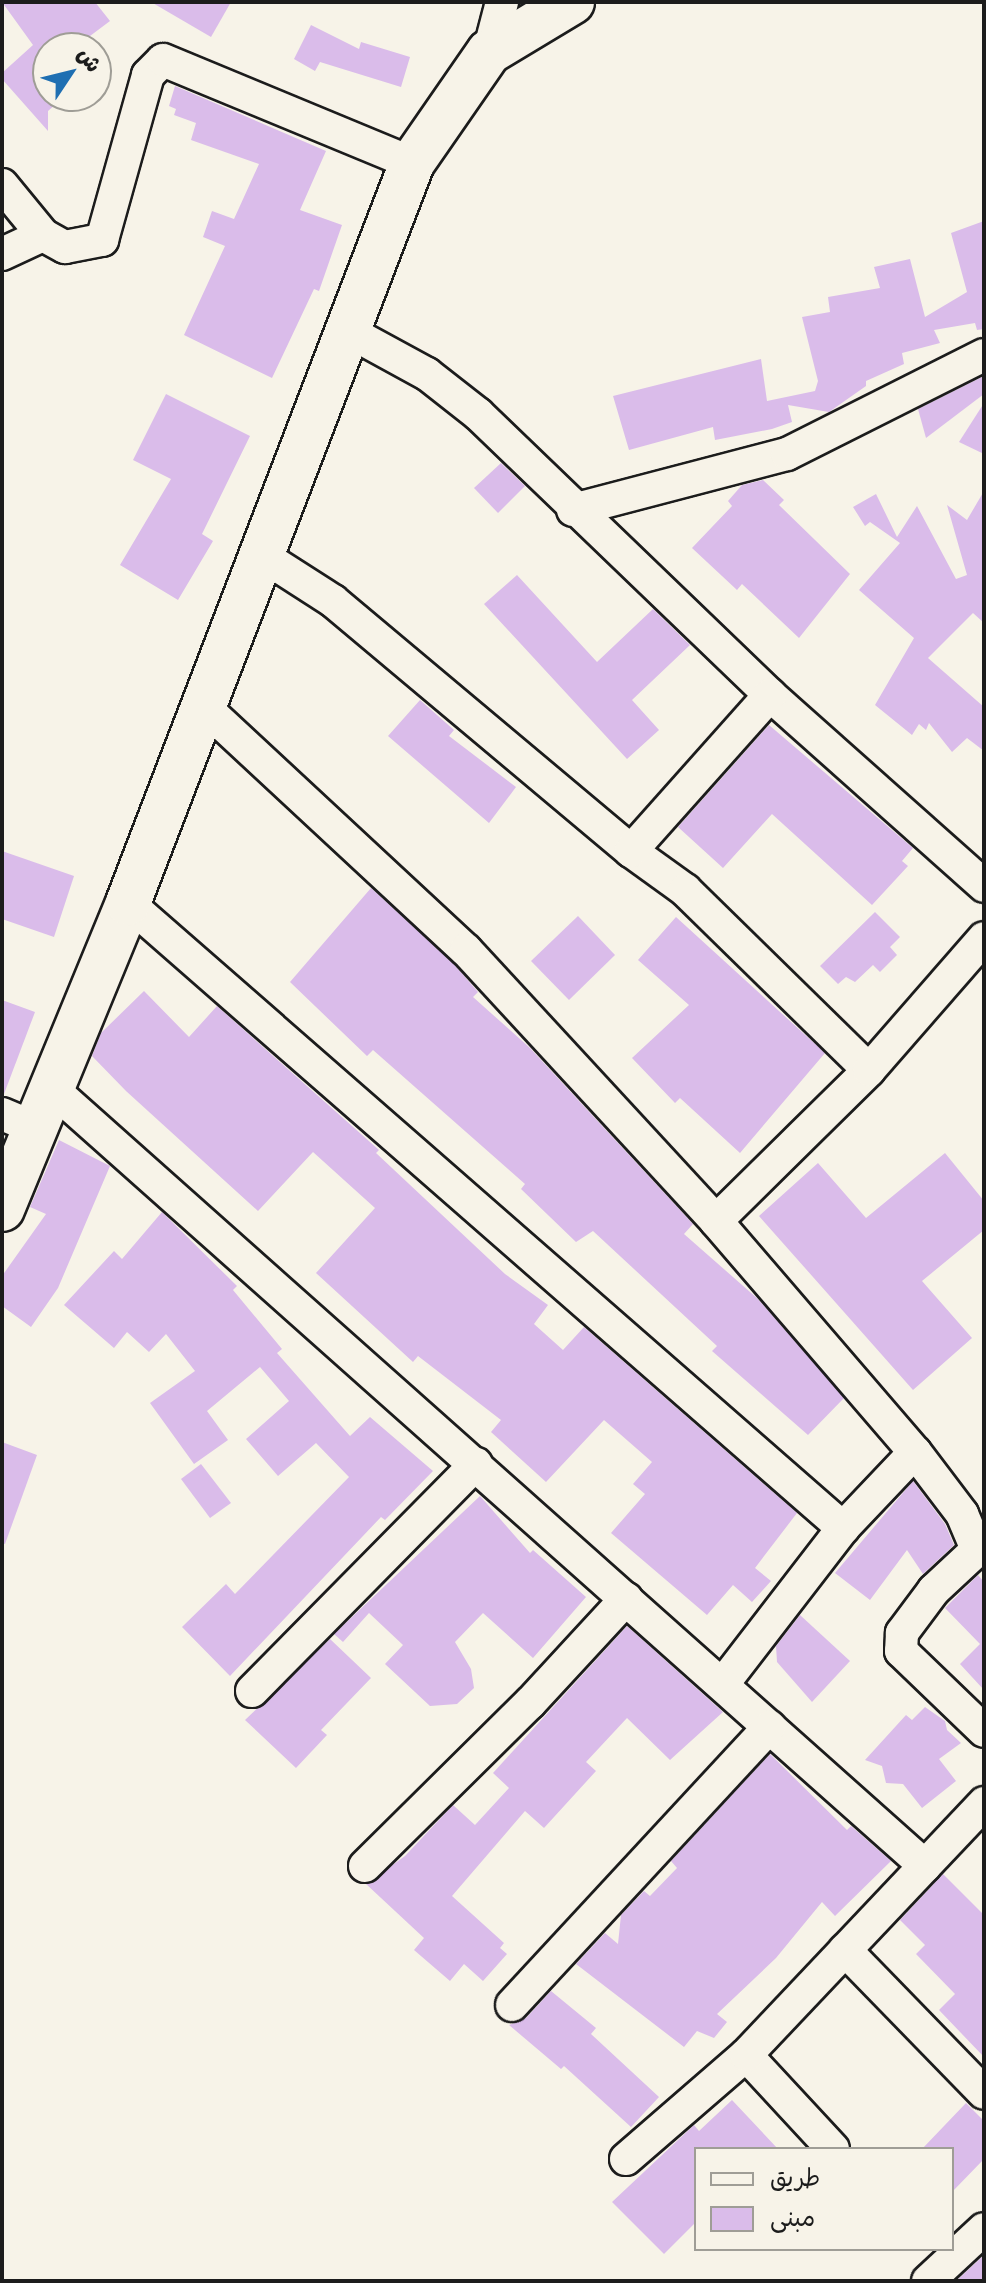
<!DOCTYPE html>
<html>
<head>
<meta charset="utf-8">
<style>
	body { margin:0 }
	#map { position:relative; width:986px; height:2283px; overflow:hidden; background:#f7f3e8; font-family:Delius,"Playpen Sans Arabic",sans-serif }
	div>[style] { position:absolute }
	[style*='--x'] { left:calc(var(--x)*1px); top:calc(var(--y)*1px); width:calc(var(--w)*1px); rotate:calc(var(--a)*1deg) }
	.building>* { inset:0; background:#dabcea }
	.roads { filter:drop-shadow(2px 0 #1c1c1c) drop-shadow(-2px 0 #1c1c1c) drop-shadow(0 2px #1c1c1c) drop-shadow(0 -2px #1c1c1c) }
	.street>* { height:32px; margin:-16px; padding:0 16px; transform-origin:16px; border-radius:16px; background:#f7f3e8 }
	.secondary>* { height:44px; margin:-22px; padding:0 22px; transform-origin:22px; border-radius:22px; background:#f7f3e8 }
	span { translate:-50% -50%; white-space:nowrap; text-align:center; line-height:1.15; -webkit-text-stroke:8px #f7f3e8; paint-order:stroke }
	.frame { position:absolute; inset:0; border:4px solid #1c1c1c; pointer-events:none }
	.legend { position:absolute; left:694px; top:2147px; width:260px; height:104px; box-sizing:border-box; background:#f7f3e8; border:2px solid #9f9d96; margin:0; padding:10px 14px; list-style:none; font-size:24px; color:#1c1c1c }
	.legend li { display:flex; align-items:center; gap:16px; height:40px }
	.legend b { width:40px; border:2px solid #9f9d96 }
	.north { position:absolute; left:32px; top:32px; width:80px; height:80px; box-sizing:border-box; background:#f7f3e8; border:2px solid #9f9d96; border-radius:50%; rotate:55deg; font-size:22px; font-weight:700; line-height:32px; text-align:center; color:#1c1c1c }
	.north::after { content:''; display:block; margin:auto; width:28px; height:36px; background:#1f6fb2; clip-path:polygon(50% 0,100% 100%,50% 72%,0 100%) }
</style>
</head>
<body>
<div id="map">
	<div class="building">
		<div style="clip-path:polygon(2px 2px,95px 2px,110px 21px,74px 48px,48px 48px,48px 96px,65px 96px,48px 111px,48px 131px,2px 79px,2px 73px,33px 45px)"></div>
		<div style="clip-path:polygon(151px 2px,231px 2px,211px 37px)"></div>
		<div style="clip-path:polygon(311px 25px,359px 49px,361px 42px,410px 57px,401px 87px,320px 62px,315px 71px,294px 59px)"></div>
		<div style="clip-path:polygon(175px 86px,326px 151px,300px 210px,342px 225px,319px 291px,314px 289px,272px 378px,184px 335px,225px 246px,203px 237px,212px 211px,234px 219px,259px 164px,191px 140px,196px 123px,174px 115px,176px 109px,169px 106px)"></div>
		<div style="clip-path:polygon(984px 221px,984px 329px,977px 330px,975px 323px,934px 330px,940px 343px,902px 353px,904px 364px,866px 381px,866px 386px,829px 412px,788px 405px,792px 422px,772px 429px,715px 440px,713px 427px,629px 450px,613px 396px,761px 359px,767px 401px,815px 391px,818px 381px,802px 317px,830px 312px,828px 297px,880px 288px,874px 267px,910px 259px,925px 317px,967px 292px,951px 233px)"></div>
		<div style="clip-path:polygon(984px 376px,984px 394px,926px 438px,918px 409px)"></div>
		<div style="clip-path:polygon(166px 394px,250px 436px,202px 534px,213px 541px,178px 600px,120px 565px,171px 479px,133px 460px)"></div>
		<div style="clip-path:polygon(984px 403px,984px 454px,959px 442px)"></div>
		<div style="clip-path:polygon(501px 463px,525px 486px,498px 513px,474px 488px)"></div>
		<div style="clip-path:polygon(763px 480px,784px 500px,779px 505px,850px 574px,799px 638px,742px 584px,737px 590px,692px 548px,732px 506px,728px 501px,742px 485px)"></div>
		<div style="clip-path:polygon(984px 491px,984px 623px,973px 613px,928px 658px,984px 707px,984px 751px,967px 738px,952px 752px,929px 723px,926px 730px,919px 724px,912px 735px,875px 705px,914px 638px,859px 590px,900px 543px,870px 522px,865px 526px,853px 507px,876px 494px,897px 537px,917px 506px,956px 579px,967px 575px,947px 505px,967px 520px)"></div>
		<div style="clip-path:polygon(517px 575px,597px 662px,653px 609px,690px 645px,632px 700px,659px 730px,627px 759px,484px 604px)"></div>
		<div style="clip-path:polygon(420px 700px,454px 730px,449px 736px,516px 787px,489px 823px,388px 736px)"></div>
		<div style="clip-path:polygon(769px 725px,913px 848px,902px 861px,908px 866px,872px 905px,772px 814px,723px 868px,678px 827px)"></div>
		<div style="clip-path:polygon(2px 851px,74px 876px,54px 937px,2px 919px)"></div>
		<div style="clip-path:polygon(371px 888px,453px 963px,478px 992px,473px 997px,530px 1048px,693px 1224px,684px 1234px,758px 1299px,844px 1398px,808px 1435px,712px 1351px,717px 1346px,593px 1231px,576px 1242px,521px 1189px,525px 1184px,373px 1050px,367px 1056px,290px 982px)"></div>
		<div style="clip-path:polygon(875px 912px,900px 937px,890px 947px,897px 955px,880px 972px,873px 965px,855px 982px,846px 977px,838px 984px,820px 966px)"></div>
		<div style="clip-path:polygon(578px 916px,615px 955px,569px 1000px,531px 961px)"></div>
		<div style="clip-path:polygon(676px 917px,825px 1053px,740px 1153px,680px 1098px,675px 1103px,632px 1058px,689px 1005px,638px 960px)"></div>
		<div style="clip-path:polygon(144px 991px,189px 1037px,217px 1006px,379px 1150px,376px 1153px,505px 1274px,548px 1305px,534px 1324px,563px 1350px,584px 1327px,797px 1513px,755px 1568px,771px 1581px,752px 1602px,733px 1585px,707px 1615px,611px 1533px,645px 1494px,633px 1484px,652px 1462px,604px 1420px,546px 1482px,491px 1432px,501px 1420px,418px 1356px,413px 1362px,316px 1273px,375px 1208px,313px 1152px,258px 1211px,126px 1091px,92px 1056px,101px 1033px)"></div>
		<div style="clip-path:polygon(2px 1000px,35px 1012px,4px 1094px,2px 1094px)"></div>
		<div style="clip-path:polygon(59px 1140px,110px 1166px,58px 1288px,31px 1327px,2px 1306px,2px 1276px,46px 1214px,30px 1207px)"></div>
		<div style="clip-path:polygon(945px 1153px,984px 1201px,984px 1230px,922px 1281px,972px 1338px,913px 1390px,759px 1216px,818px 1163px,866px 1218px)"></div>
		<div style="clip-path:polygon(162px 1212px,237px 1286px,233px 1290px,282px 1349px,277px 1353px,350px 1436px,370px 1417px,433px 1471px,385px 1520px,381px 1517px,230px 1676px,182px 1627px,226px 1584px,235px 1594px,349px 1477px,316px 1443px,278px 1476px,246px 1439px,289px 1401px,260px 1367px,207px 1411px,228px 1440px,194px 1464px,150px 1403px,195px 1371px,166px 1334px,149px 1352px,127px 1332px,114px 1348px,64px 1305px,114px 1251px,122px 1259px)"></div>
		<div style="clip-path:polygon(2px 1442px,37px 1455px,5px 1544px,2px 1543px)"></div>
		<div style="clip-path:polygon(201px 1464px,231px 1503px,210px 1518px,181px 1479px)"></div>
		<div style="clip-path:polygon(913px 1481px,945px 1524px,954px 1545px,923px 1574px,907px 1550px,870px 1600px,835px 1573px)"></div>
		<div style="clip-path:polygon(480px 1496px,530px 1553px,533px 1550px,586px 1597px,533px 1658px,483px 1613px,455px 1642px,471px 1669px,474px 1688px,457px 1704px,430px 1706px,385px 1664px,403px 1645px,369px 1613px,343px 1642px,334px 1634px)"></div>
		<div style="clip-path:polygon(978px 1575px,984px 1582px,984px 1690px,960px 1664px,980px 1644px,945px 1608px)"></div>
		<div style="clip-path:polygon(800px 1615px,850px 1661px,812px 1702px,777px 1662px,776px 1646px)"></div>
		<div style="clip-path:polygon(627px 1626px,723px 1712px,670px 1760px,627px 1718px,586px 1762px,596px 1771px,544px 1828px,525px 1811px,452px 1896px,504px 1943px,500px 1948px,507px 1954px,483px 1981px,464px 1964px,450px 1981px,414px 1950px,424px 1938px,366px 1884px,405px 1856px,453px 1805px,475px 1825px,509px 1788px,493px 1773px)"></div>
		<div style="clip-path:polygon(330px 1639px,371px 1678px,321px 1730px,327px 1735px,296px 1768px,245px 1720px)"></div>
		<div style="clip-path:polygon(925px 1707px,945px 1721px,947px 1730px,961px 1743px,939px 1759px,956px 1781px,922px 1808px,903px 1784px,886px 1783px,882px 1766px,865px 1760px,906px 1715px,912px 1720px)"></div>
		<div style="clip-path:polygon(770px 1754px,847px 1830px,851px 1826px,891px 1861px,835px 1916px,822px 1902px,776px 1958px,717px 2014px,727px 2022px,714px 2038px,697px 2031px,684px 2047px,576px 1964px,605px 1933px,618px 1944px,621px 1915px,644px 1891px,650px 1896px,677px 1868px,671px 1861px)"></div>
		<div style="clip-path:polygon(943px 1874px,984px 1915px,984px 2057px,939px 2010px,955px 1994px,916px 1954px,925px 1945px,900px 1920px)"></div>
		<div style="clip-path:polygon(551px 1991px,596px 2028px,591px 2034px,659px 2097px,631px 2127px,564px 2066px,561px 2069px,509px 2025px,526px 2018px)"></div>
		<div style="clip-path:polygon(732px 2100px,778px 2149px,696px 2149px,696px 2222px,664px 2254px,612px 2202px,694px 2125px,699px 2131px)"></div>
		<div style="clip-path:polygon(966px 2103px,984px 2121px,984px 2159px,952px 2192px,952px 2149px,922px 2149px)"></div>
		<div style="clip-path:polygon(984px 2255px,984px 2281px,956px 2281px)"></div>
	</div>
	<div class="roads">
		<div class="street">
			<div style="--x:489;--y:52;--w:52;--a:-75.4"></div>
			<div style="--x:2;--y:185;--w:65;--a:50.6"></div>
			<div style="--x:2;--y:254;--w:45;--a:-24.9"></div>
			<div style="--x:43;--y:235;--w:25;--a:29"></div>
			<div style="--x:65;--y:247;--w:38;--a:-11"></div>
			<div style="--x:102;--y:240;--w:171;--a:-74.4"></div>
			<div style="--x:148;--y:75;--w:21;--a:-45"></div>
			<div style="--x:163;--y:60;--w:269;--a:22.5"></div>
			<div style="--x:348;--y:331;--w:90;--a:28.6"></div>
			<div style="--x:427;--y:374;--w:65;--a:38.1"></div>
			<div style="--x:478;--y:414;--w:405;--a:43.9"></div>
			<div style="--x:770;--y:695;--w:287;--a:41.7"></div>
			<div style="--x:573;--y:510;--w:221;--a:-14.7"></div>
			<div style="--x:787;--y:454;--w:220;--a:-26.7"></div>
			<div style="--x:263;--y:556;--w:83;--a:32.7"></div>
			<div style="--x:333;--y:601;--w:389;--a:40"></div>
			<div style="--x:631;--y:851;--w:67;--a:35.8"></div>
			<div style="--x:685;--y:890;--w:257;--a:44.4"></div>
			<div style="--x:202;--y:705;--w:360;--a:42.9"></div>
			<div style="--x:466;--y:950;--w:369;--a:47.3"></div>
			<div style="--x:716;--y:1221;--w:305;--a:49.3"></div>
			<div style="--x:915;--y:1452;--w:105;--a:133.5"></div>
			<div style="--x:843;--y:1528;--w:197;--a:127.6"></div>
			<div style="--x:631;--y:851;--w:209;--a:-48.3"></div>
			<div style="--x:128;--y:903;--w:950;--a:41.16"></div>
			<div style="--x:51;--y:1088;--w:1170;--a:41.67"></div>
			<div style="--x:2;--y:1114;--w:36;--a:23"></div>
			<div style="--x:716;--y:1221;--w:215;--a:-44.6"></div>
			<div style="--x:869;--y:1070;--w:175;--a:-48.9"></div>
			<div style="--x:915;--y:1452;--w:78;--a:52.8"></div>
			<div style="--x:962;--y:1514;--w:39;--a:67"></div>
			<div style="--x:977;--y:1550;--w:59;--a:137.1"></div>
			<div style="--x:934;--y:1590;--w:54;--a:126.7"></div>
			<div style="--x:902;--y:1633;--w:18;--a:93"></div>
			<div style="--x:901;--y:1651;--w:115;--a:43.9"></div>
			<div style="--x:252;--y:1691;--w:319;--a:-45.4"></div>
			<div style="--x:365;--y:1866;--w:232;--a:-44.7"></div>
			<div style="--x:530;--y:1703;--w:142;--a:-47.3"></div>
			<div style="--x:845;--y:1950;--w:199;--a:45.8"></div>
			<div style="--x:512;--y:2005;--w:379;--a:-47.2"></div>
			<div style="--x:746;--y:2055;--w:128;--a:47.2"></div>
			<div style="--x:626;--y:2159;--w:159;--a:-40.9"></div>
			<div style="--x:746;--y:2055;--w:347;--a:-46.6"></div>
			<div style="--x:928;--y:2281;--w:76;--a:-42.9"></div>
		</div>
		<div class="secondary">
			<div style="--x:2;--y:1209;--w:331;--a:-67.6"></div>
			<div style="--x:128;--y:903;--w:793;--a:-69"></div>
			<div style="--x:412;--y:163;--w:135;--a:-55.3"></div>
			<div style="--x:489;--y:52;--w:97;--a:-31.1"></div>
		</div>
	</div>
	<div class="frame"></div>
	<ul class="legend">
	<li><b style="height:10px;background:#f7f3e8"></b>طريق</li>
	<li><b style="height:22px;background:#dabcea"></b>مبنى</li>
	</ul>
	<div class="north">ش</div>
</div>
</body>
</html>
